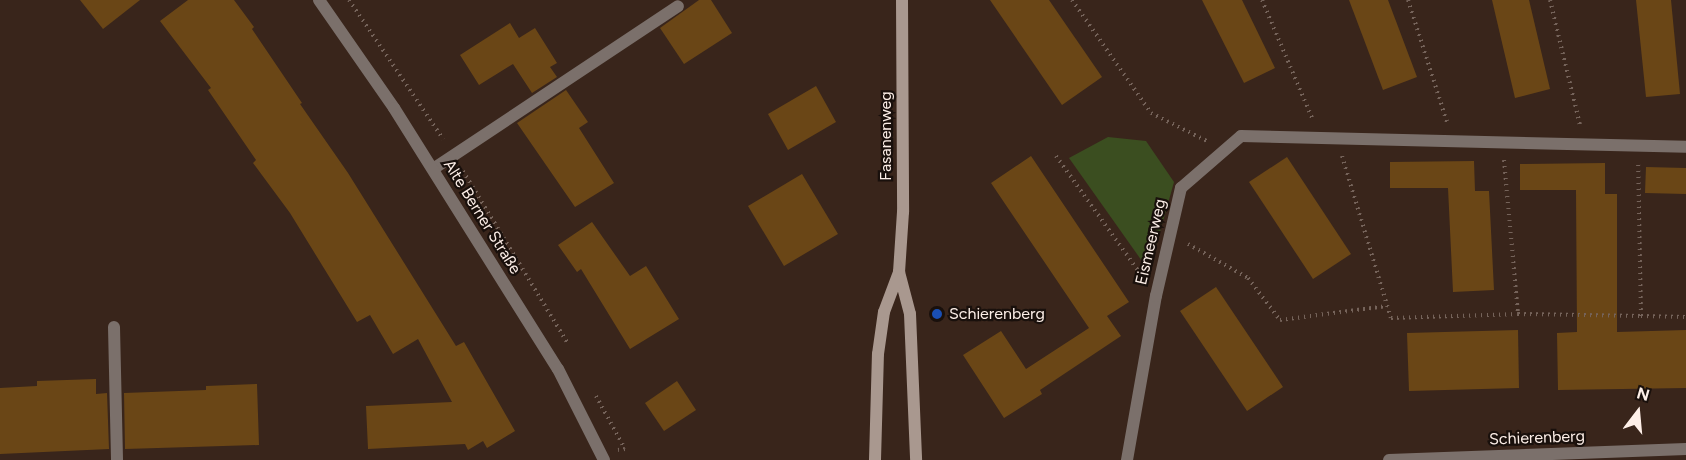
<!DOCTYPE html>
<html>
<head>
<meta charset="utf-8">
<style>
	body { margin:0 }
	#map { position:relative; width:1686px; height:460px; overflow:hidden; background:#39251b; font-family:Figtree,sans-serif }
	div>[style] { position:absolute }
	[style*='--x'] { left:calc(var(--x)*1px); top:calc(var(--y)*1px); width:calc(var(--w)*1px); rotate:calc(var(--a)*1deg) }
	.green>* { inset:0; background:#3b4e20 }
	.building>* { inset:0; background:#6a4616 }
	.path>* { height:4px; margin-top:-2px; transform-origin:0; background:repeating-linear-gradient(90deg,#75635a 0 1.5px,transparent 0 6px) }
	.service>* { height:12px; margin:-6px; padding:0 6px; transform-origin:6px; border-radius:6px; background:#7b706b }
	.minor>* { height:12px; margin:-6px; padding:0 6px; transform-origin:6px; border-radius:6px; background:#7b706b }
	.secondary>* { height:12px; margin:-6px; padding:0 6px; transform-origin:6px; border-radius:6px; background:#a9988f }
	.dots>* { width:16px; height:16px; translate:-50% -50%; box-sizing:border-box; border:3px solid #19100c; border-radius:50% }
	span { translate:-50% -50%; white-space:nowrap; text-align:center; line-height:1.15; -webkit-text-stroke:4.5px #19100c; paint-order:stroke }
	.street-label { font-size:16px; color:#fdefe8 }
	.poi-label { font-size:16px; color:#fdefe8 }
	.left { translate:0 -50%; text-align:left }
	.north { position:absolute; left:1608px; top:382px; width:60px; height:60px; -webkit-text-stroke:4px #19100c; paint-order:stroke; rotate:16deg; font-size:16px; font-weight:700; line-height:24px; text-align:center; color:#fdefe8 }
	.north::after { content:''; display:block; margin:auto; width:21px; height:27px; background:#fdefe8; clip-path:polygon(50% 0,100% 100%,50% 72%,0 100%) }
</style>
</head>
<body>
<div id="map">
	<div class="green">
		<div style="clip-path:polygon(1108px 137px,1146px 141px,1174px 182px,1149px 271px,1069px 158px)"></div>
	</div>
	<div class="building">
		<div style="clip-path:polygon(80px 0,140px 0,103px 29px)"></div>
		<div style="clip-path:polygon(188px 0,234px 0,254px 27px,252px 29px,302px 103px,300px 104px,348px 173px,456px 346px,464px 342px,515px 431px,487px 448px,483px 441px,468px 450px,465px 444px,368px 449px,366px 406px,452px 402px,418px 339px,393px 354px,370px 315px,357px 322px,290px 213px,253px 163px,256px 160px,208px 90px,211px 88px,160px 21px)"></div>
		<div style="clip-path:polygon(699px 0,711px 0,732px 33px,684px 64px,660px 28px)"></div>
		<div style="clip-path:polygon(990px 0,1049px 0,1102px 77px,1062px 105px)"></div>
		<div style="clip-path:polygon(1202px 0,1242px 0,1275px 68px,1244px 83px)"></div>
		<div style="clip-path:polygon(1349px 0,1388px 0,1417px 77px,1383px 90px)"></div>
		<div style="clip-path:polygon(1492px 0,1529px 0,1550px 89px,1515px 98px)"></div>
		<div style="clip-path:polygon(1636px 0,1671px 0,1680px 94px,1646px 97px)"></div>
		<div style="clip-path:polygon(510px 23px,519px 38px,535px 28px,557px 63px,550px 67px,557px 77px,532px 93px,513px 64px,479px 85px,460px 55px)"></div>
		<div style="clip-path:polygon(816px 86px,836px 122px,788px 150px,768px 114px)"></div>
		<div style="clip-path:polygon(566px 90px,588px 122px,579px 128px,614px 183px,575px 207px,517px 123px)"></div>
		<div style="clip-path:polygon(1031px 156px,1129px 302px,1107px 316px,1121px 336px,1040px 390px,1042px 394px,1004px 418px,963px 355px,1001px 331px,1026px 369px,1089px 328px,991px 183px)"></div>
		<div style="clip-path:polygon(1287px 157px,1351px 254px,1313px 279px,1249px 182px)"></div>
		<div style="clip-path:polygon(1474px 161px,1475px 191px,1489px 191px,1494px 290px,1453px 292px,1448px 188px,1390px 188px,1390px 162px)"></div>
		<div style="clip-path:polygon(1605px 163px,1605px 194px,1617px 194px,1617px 332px,1686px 330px,1686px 388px,1558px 390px,1557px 333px,1577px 332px,1576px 190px,1520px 190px,1520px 164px)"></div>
		<div style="clip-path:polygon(1646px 167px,1686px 168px,1686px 194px,1645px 193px)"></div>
		<div style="clip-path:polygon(802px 174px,838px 234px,784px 266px,748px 206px)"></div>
		<div style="clip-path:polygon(592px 222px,630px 276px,646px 266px,679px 319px,630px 349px,581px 269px,577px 272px,558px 245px)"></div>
		<div style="clip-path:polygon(1216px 287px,1283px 387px,1247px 411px,1180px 311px)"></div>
		<div style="clip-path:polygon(1518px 330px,1519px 388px,1409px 391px,1407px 333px)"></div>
		<div style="clip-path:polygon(96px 379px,96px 394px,107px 393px,109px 449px,0 454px,0 388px,37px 386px,37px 381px)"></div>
		<div style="clip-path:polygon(677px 381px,696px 410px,664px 431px,645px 403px)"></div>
		<div style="clip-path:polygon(257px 384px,259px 445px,125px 449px,124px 393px,206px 390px,206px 386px)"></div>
	</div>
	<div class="path">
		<div style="--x:349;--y:0;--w:168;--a:55.9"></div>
		<div style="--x:1072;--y:0;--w:138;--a:55"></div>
		<div style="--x:1151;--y:113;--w:63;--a:26.6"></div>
		<div style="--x:1262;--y:0;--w:130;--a:67"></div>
		<div style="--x:1408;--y:0;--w:128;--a:72.3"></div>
		<div style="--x:1550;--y:0;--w:129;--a:76.5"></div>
		<div style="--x:1056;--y:156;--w:148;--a:54.4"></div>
		<div style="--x:1342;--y:156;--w:169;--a:73.2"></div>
		<div style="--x:1391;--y:318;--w:127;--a:-1.8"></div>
		<div style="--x:1504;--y:160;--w:155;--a:84.8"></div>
		<div style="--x:1518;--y:314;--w:123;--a:0.9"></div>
		<div style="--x:1641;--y:316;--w:153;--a:-91.1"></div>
		<div style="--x:463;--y:171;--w:202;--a:58.7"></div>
		<div style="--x:1188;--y:244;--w:69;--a:29.5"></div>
		<div style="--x:1248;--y:278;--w:53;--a:52.7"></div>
		<div style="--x:1280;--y:320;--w:108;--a:-7.5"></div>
		<div style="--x:1641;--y:316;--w:45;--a:1.3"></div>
		<div style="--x:596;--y:396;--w:60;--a:61.3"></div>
		<div style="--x:625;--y:449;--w:7;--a:172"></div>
	</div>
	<div class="service">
		<div style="--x:433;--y:169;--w:294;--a:-33.6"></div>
		<div style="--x:114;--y:327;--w:133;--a:88.7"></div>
	</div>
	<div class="minor">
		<div style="--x:319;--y:0;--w:131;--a:55.2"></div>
		<div style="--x:394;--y:108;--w:308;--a:57.9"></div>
		<div style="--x:558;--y:369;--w:102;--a:63.2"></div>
		<div style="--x:1127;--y:460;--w:167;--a:-80"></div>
		<div style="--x:1156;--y:296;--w:111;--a:-77"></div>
		<div style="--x:1181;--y:188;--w:79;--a:-40.9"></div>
		<div style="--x:1241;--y:136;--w:445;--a:1.4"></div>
		<div style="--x:1389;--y:460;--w:297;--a:-2.1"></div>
	</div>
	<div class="secondary">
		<div style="--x:902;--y:0;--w:212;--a:89.7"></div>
		<div style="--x:903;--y:212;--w:60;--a:93.8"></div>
		<div style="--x:899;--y:272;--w:43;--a:75.3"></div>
		<div style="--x:910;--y:314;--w:146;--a:87.6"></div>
		<div style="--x:875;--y:460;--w:106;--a:-88.4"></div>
		<div style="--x:878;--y:354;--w:42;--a:-81.9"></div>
		<div style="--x:884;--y:312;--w:43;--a:-69.4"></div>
	</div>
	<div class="dots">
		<div style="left:937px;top:314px;background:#1a4fb4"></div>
	</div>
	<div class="street-label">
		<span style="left:886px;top:136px;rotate:-90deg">Fasanenweg</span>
		<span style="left:482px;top:217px;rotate:58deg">Alte Berner Straße</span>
		<span style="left:1151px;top:242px;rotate:-77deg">Eismeerweg</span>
		<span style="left:1537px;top:438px;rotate:-2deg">Schierenberg</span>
	</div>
	<div class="poi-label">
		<span class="left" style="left:949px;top:314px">Schierenberg</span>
	</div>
	<div class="north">N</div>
</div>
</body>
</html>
